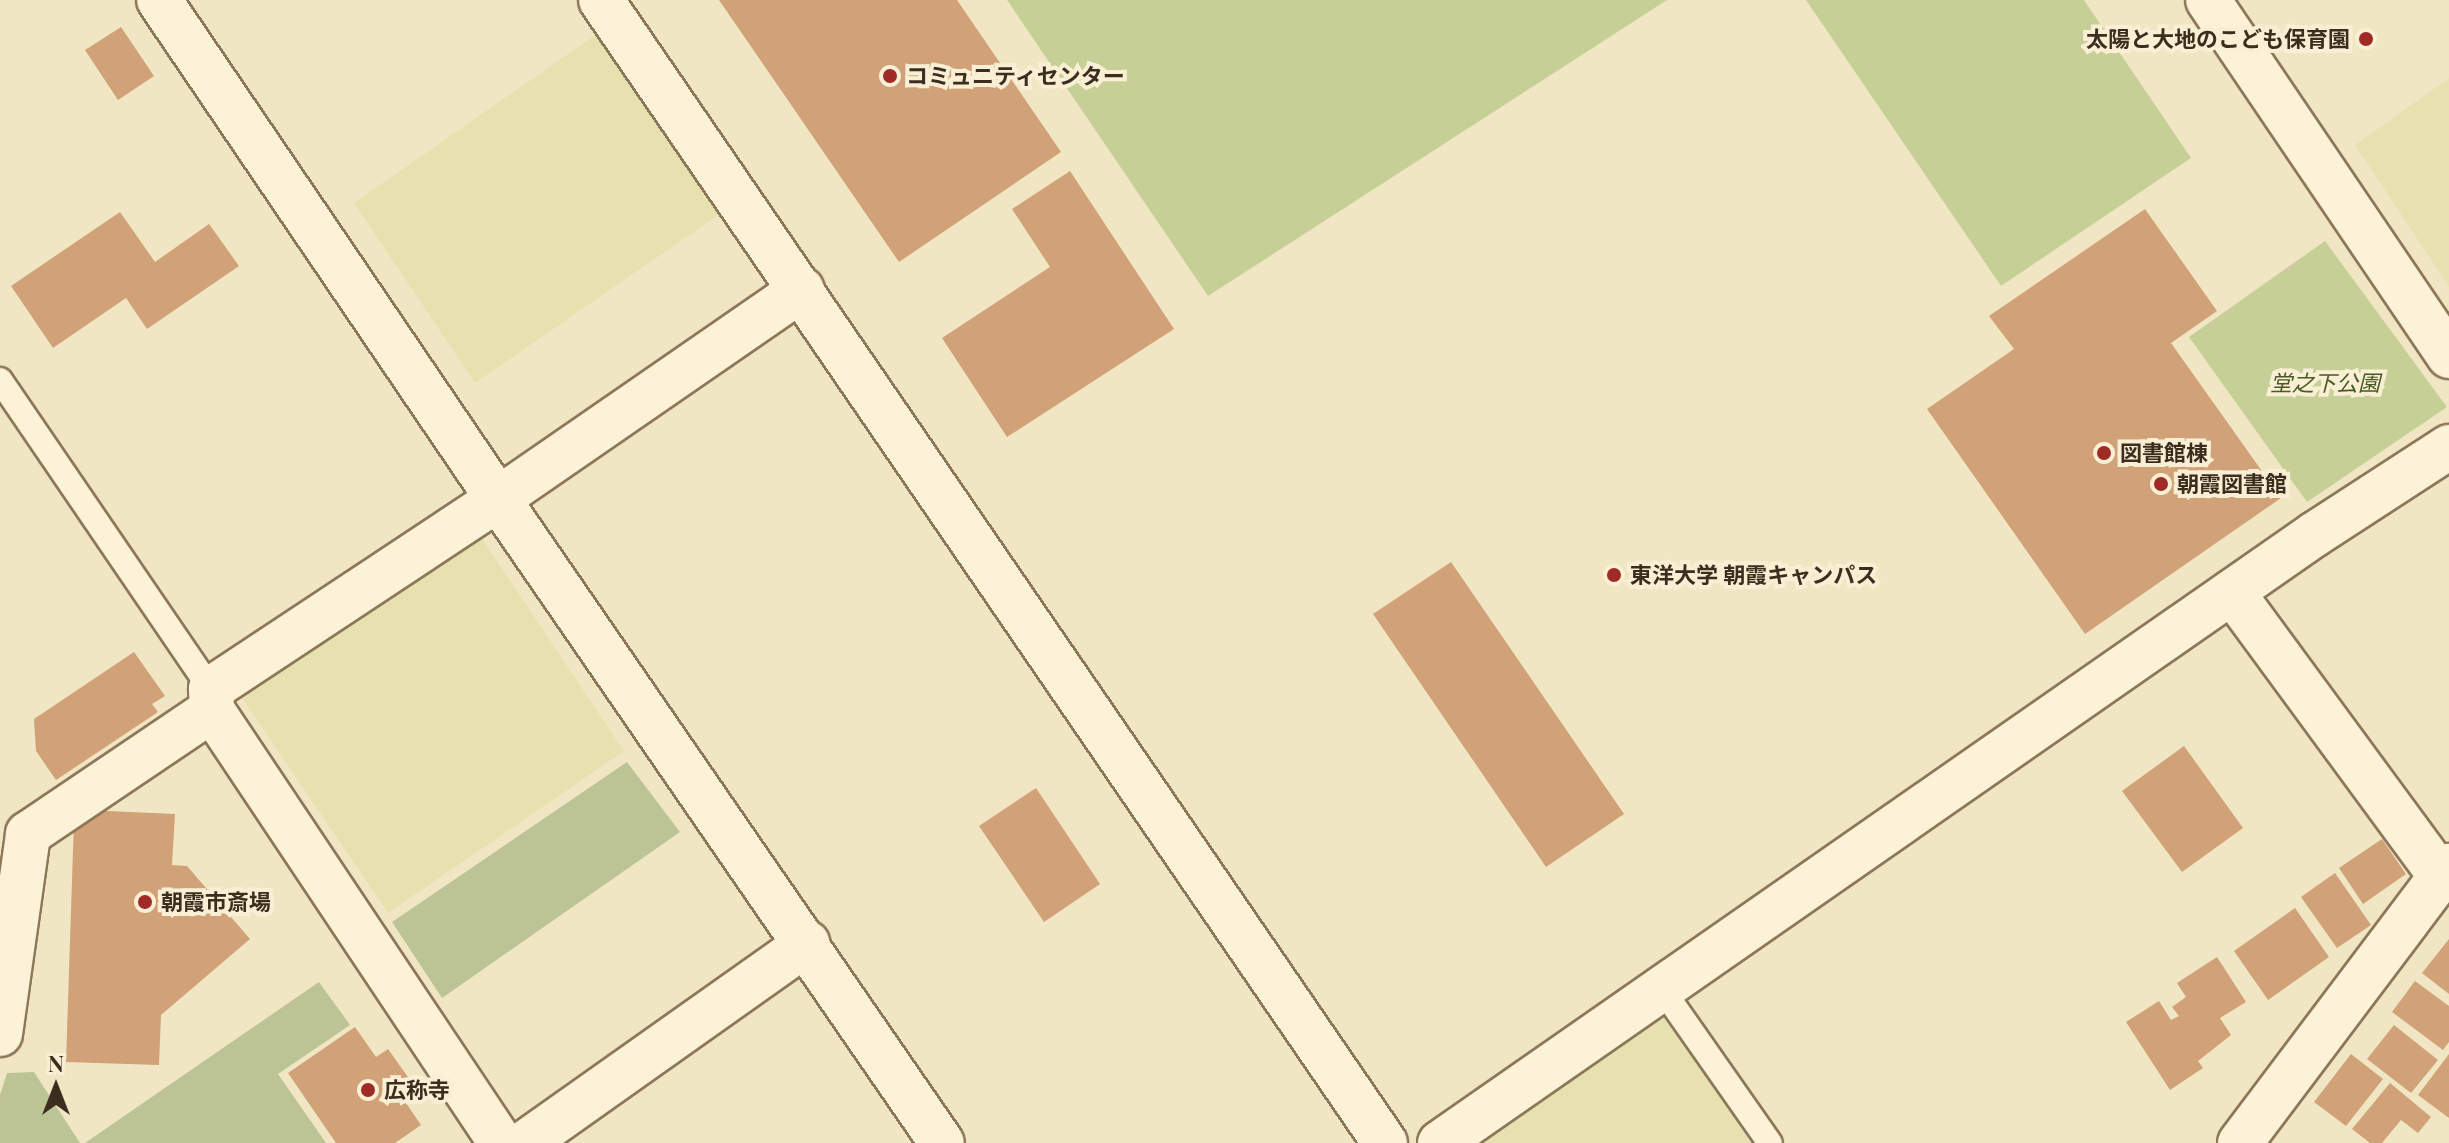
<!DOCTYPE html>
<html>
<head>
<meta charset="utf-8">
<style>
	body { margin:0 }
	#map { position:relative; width:2449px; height:1143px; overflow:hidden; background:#f1e6c3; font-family:"Playfair Display","Noto Sans JP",serif }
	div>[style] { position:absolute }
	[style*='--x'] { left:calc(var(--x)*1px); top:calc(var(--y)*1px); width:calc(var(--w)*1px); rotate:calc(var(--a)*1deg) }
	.farmland>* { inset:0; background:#e7e1b0 }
	.green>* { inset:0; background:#c6d096 }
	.cemetery>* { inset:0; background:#bcc496 }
	.building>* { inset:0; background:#d1a177 }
	.roads { filter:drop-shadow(2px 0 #8d7759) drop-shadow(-2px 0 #8d7759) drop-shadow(0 2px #8d7759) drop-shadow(0 -2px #8d7759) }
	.lane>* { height:24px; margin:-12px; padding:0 12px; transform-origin:12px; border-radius:12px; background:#fbf2d7 }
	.street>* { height:44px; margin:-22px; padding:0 22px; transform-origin:22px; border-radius:22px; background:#fbf2d7 }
	.secondary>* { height:44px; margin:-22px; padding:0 22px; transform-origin:22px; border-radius:22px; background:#fbf2d7 }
	.dots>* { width:22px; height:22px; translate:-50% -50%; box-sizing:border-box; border:4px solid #f8efd4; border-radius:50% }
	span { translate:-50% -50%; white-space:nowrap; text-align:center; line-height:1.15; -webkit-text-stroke:8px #f8efd4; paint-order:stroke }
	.poi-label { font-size:22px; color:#3c2e1e; font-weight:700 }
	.right { translate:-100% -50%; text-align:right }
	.left { translate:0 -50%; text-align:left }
	.park-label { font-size:22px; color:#495923; font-style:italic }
	.north { position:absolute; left:16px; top:1047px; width:80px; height:80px; -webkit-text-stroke:6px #f8efd4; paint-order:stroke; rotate:0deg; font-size:22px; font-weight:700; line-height:32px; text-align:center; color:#3c2e1e }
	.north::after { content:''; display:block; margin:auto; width:28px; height:36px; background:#3c2e1e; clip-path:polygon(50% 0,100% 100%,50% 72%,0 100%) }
</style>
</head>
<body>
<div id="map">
	<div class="farmland">
		<div style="clip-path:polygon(601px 31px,724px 211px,475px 383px,354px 203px)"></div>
		<div style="clip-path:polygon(2449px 78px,2449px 287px,2355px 145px)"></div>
		<div style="clip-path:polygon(480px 536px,624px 751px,388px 913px,240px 695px)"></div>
		<div style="clip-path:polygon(1665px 1017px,1751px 1143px,1480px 1143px)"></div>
	</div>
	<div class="green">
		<div style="clip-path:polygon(1007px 0,1667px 0,1208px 296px)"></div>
		<div style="clip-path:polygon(1806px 0,2084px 0,2191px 158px,2001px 286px)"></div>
		<div style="clip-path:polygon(2325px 241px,2447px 407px,2307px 502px,2189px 337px)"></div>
	</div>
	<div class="cemetery">
		<div style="clip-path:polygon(627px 762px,680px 832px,442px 998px,392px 922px)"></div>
		<div style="clip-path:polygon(319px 982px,350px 1025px,278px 1074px,326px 1143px,85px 1143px)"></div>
		<div style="clip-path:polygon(34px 1072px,80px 1143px,0 1143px,0 1095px,7px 1073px)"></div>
	</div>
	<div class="building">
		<div style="clip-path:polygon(719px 0,957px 0,1061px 152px,899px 262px)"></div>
		<div style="clip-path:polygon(121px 27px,154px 76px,118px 100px,85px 50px)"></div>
		<div style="clip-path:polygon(1070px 171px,1174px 329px,1007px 437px,942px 338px,1050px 267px,1012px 209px)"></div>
		<div style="clip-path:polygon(2145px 209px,2217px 311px,2171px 343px,2281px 498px,2085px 634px,1927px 409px,2014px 349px,1989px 316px)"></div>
		<div style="clip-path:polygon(120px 212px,155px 262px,209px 224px,239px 266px,147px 329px,126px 298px,53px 348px,11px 286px)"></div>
		<div style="clip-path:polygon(1451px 562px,1624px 814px,1546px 867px,1373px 614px)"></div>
		<div style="clip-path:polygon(134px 652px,165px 696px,152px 704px,158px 712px,56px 780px,36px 751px,34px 719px)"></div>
		<div style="clip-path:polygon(2184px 746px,2243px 828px,2182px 872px,2122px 791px)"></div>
		<div style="clip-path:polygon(1036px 788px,1100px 884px,1044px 922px,979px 826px)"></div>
		<div style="clip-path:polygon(85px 810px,175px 814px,172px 865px,187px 866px,250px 939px,161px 1015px,159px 1065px,66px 1062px,74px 820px)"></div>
		<div style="clip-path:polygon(2382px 839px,2406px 874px,2363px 904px,2339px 868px)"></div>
		<div style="clip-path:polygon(2335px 873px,2371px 925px,2337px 948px,2301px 897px)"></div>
		<div style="clip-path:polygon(2295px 908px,2329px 957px,2268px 1000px,2234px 951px)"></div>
		<div style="clip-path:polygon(2449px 939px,2449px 994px,2422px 973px)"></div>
		<div style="clip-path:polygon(2217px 957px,2246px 1002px,2220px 1018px,2231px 1035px,2198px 1061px,2203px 1068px,2170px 1090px,2126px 1022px,2159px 1001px,2171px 1020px,2179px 1016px,2172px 1007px,2186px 997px,2177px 983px)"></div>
		<div style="clip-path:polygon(2415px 981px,2449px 1006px,2449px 1042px,2443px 1050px,2392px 1012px)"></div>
		<div style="clip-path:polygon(2394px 1025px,2438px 1060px,2411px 1093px,2367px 1059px)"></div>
		<div style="clip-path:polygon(355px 1027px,376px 1057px,388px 1049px,415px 1087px,402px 1097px,421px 1125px,395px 1143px,336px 1143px,288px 1073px)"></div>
		<div style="clip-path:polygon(2351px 1054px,2383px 1079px,2346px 1126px,2314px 1102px)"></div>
		<div style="clip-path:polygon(2449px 1054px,2449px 1118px,2418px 1095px)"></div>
		<div style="clip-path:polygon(2390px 1083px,2431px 1117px,2418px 1133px,2401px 1120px,2382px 1143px,2370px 1143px,2352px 1129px)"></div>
	</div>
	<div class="roads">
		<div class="lane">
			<div style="--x:0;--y:380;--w:374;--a:55.7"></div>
			<div style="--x:1662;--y:989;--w:188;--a:55"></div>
		</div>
		<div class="street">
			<div style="--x:601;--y:0;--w:1386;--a:55.55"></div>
			<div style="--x:2208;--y:0;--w:430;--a:55.9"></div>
			<div style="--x:2232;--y:592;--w:353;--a:53.7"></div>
			<div style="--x:0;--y:1034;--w:202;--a:-82"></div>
			<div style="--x:28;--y:834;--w:222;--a:-34"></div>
			<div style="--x:501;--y:1143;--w:521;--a:-123.72"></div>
			<div style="--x:212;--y:710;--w:21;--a:-93"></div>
			<div style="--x:211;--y:689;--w:344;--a:-33.5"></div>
			<div style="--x:498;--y:499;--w:369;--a:-34.6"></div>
			<div style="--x:525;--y:1143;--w:346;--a:-35.3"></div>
			<div style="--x:1440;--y:1143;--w:1066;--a:-34.84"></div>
			<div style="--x:2315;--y:534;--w:160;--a:-33"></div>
		</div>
		<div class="secondary">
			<div style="--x:159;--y:0;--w:603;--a:55.81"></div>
			<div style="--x:498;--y:499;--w:782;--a:55.42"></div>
			<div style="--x:2240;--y:1143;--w:347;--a:-53"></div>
		</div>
	</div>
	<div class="dots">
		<div style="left:2366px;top:39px;background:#a02a25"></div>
		<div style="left:890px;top:76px;background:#a02a25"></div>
		<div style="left:2104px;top:453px;background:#a02a25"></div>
		<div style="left:2161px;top:484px;background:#a02a25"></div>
		<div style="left:1614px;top:575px;background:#a02a25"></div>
		<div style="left:145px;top:902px;background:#a02a25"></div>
		<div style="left:368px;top:1090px;background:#a02a25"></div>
	</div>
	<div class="poi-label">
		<span class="right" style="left:2350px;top:39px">太陽と大地のこども保育園</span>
		<span class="left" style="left:906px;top:76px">コミュニティセンター</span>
		<span class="left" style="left:2120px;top:453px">図書館棟</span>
		<span class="left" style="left:2177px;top:484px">朝霞図書館</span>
		<span class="left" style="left:1630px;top:575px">東洋大学 朝霞キャンパス</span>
		<span class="left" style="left:161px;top:902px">朝霞市斎場</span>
		<span class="left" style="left:384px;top:1090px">広称寺</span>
	</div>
	<div class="park-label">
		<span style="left:2325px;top:383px">堂之下公園</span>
	</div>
	<div class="north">N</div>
</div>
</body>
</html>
